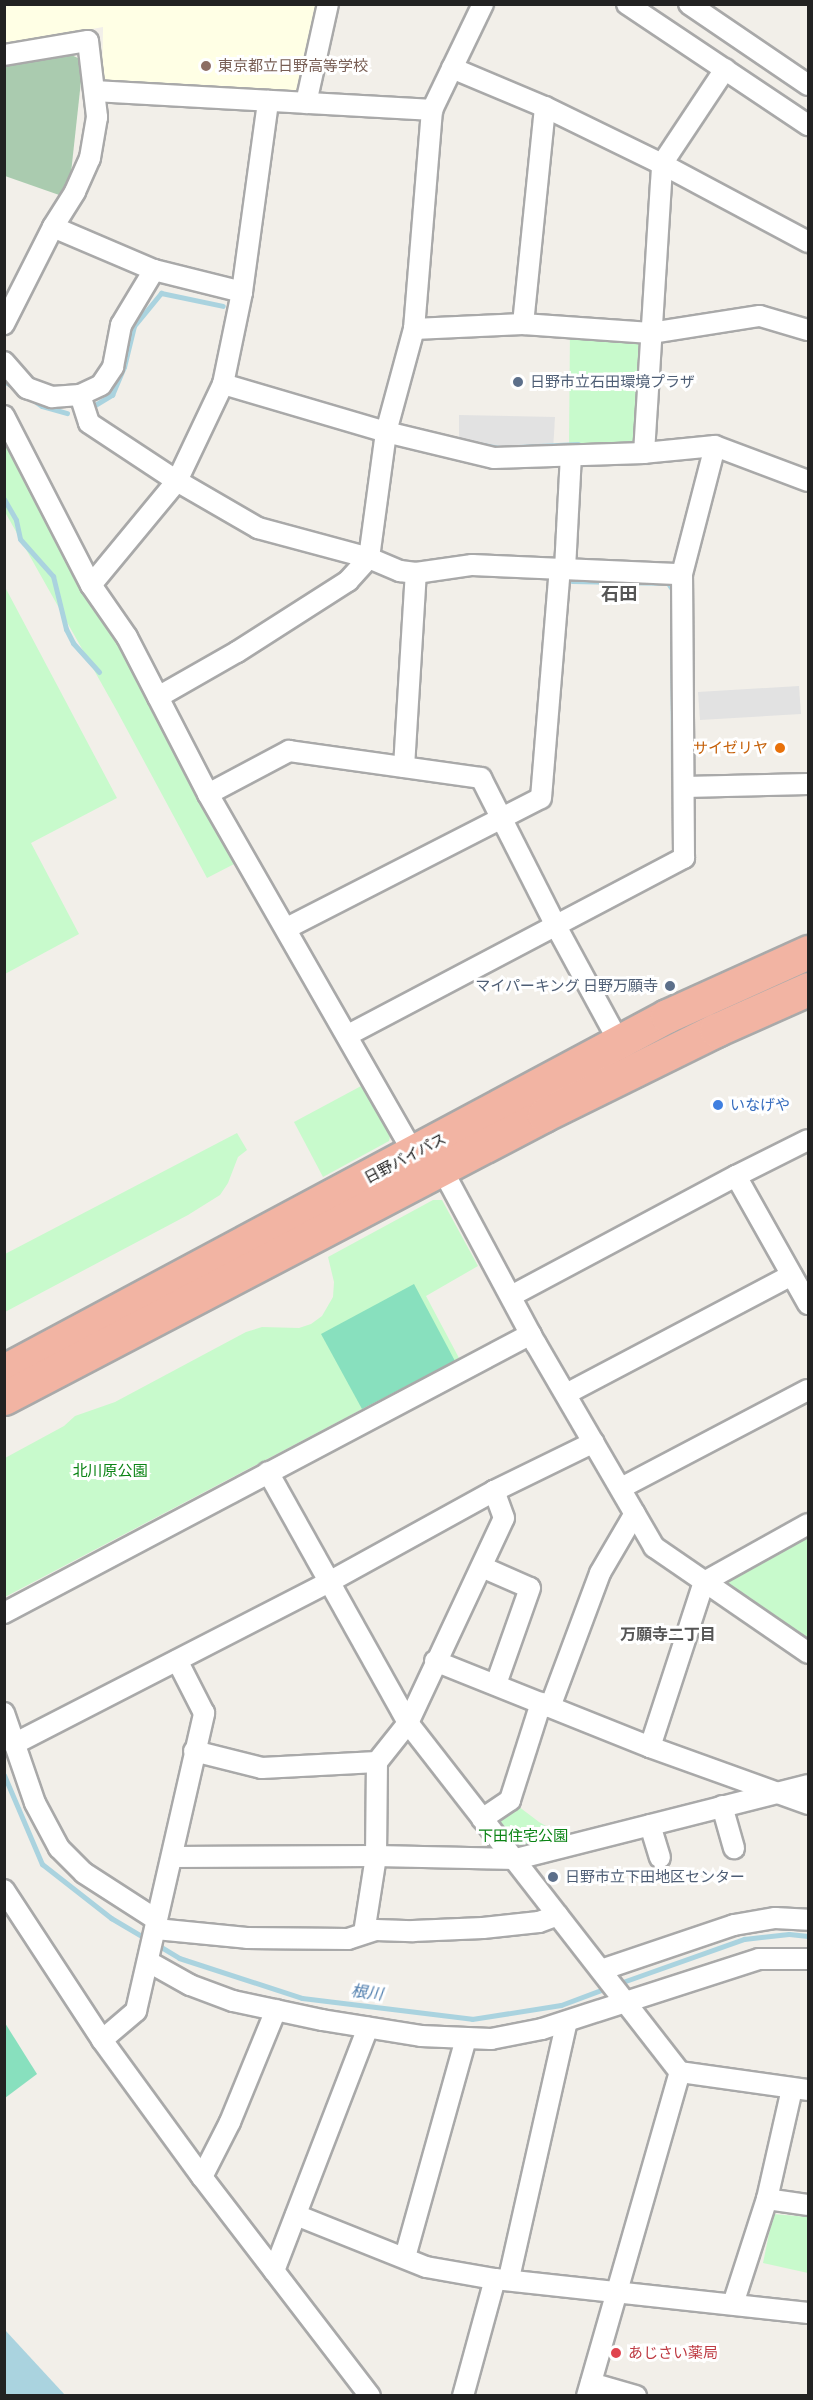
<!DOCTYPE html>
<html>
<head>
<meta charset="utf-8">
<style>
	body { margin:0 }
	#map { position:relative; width:813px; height:2400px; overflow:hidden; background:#f2efe9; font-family:Ubuntu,"Noto Sans JP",sans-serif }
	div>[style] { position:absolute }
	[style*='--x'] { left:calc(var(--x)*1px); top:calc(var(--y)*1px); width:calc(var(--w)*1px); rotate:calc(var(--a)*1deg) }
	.education>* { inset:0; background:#ffffe5 }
	.cemetery>* { inset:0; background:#aacbaf }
	.park>* { inset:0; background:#c8facc }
	.pitch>* { inset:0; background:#88e0be }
	.parking>* { inset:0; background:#e2e2e2 }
	.water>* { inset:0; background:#aad3df }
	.stream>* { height:5px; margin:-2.5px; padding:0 2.5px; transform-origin:2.5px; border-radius:2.5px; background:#aad3df }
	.roads { filter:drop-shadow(2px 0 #a9a9a9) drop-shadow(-2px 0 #a9a9a9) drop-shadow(0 2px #a9a9a9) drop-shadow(0 -2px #a9a9a9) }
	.minor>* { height:20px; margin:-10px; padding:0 10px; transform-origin:10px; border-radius:10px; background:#fff }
	.trunk>* { height:33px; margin:-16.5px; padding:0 16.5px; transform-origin:16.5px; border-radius:16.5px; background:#f2b4a3 }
	.dots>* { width:16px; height:16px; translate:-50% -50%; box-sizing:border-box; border:3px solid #fff; border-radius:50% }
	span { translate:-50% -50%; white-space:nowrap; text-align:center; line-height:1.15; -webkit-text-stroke:6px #fff; paint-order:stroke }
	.education-label { font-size:15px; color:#785e54 }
	.left { translate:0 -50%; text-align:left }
	.service-label { font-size:15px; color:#4e5e75 }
	.right { translate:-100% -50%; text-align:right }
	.food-label { font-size:15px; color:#c56008 }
	.shop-label { font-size:15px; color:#366cbe }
	.street-label { font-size:15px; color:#222 }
	.park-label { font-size:15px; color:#0c8416 }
	.health-label { font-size:15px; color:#be3a42 }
	.neighbourhood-label { font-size:16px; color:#555; font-weight:700 }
	.water-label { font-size:16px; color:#4a7aab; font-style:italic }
	.quarter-label { font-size:18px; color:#555; font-weight:700 }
	.frame { position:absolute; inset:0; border:6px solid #222; pointer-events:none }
</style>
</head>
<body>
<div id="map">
	<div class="education">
		<div style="clip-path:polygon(5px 5px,323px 5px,301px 98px,102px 86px,103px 27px,5px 45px)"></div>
	</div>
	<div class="cemetery">
		<div style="clip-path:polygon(60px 50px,78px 58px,82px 72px,70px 182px,62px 196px,5px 176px,5px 60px)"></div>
	</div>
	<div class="park">
		<div style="clip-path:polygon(570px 328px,651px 333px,639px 448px,569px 447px)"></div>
		<div style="clip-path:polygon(4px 438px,238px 862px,207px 878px,117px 711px,5px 512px)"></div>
		<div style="clip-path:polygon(5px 587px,117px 798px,31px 843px,79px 934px,5px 974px)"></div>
		<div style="clip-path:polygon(363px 1085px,391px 1132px,389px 1141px,323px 1177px,294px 1122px)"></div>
		<div style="clip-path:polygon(237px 1133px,247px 1150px,238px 1157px,228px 1183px,220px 1195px,188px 1215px,5px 1312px,5px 1254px)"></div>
		<div style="clip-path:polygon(433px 1200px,442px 1200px,478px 1266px,426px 1296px,459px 1358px,5px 1597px,5px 1458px,64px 1426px,75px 1416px,115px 1402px,246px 1332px,262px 1327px,299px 1328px,311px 1324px,322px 1316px,333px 1297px,334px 1282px,328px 1257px)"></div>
		<div style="clip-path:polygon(808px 1524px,808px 1653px,704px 1582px)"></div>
		<div style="clip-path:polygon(510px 1800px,539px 1822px,567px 1838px,516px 1859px,482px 1819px)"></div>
		<div style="clip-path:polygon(773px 2214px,808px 2217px,808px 2273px,763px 2263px)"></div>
	</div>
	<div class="pitch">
		<div style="clip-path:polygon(414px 1284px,455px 1361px,362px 1409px,321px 1334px)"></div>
		<div style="clip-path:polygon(5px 2023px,37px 2074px,5px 2098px,4px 2098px)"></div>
	</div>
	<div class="parking">
		<div style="clip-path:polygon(459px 415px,555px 417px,553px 451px,498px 453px,459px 444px)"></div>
		<div style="clip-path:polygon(799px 686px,801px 714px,700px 720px,698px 692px)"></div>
	</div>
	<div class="water">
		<div style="clip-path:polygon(4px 2330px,5px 2330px,65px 2395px,5px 2395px)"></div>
	</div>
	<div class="stream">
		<div style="--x:4;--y:381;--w:17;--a:33"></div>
		<div style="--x:30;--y:398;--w:14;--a:34"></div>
		<div style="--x:42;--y:406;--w:26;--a:16"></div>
		<div style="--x:90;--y:408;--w:26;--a:-31"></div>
		<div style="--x:112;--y:395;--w:30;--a:-67"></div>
		<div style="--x:124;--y:367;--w:42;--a:-76.3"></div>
		<div style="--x:134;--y:326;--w:43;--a:-50.7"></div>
		<div style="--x:161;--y:293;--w:63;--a:11.8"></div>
		<div style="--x:466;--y:442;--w:34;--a:10"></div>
		<div style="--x:499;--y:448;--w:79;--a:-2.9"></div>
		<div style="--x:4;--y:499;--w:24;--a:60"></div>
		<div style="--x:16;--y:520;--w:19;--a:78"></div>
		<div style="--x:20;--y:539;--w:50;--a:48.3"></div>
		<div style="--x:53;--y:576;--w:55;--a:76.2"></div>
		<div style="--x:66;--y:629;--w:16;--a:63"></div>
		<div style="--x:73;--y:643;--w:39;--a:48"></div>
		<div style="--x:572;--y:581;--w:96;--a:1.2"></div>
		<div style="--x:668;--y:583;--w:7;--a:56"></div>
		<div style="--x:672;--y:589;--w:189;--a:89.7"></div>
		<div style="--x:4;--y:1775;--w:97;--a:66.9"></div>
		<div style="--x:42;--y:1864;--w:88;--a:38"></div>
		<div style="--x:111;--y:1918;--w:43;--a:30.7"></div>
		<div style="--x:156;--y:1944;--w:27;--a:31"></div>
		<div style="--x:179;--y:1958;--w:129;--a:18"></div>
		<div style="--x:302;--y:1998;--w:171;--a:7"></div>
		<div style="--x:472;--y:2019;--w:90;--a:-8.9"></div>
		<div style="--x:561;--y:2005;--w:51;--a:-20.6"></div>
		<div style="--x:617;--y:1984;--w:135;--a:-19.5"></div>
		<div style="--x:744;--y:1939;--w:45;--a:-6.3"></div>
		<div style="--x:789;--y:1934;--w:19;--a:6"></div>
	</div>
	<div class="roads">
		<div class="minor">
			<div style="--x:627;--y:4;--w:218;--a:33.8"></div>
			<div style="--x:689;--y:4;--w:144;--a:34.2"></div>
			<div style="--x:4;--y:55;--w:85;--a:-9.5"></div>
			<div style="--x:88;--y:41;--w:77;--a:83.2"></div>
			<div style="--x:97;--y:117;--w:42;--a:99.7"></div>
			<div style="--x:90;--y:158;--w:37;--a:114"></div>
			<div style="--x:75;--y:192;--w:41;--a:122.2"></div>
			<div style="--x:53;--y:227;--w:109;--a:116.8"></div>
			<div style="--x:452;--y:68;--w:101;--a:22.8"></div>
			<div style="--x:545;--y:107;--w:130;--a:26"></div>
			<div style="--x:662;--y:164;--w:166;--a:28.1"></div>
			<div style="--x:95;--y:91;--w:338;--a:3.2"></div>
			<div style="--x:306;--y:103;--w:101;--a:-77.5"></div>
			<div style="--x:53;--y:227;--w:110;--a:23.1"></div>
			<div style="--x:154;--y:270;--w:91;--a:14"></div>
			<div style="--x:523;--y:324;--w:218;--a:-84.2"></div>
			<div style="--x:414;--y:329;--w:109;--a:-2.6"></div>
			<div style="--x:523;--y:324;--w:128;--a:4"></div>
			<div style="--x:651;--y:333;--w:110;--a:-8.9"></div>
			<div style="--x:760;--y:316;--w:50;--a:16.3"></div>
			<div style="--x:4;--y:362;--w:35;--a:49"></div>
			<div style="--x:27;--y:388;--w:27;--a:20"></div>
			<div style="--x:52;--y:397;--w:28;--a:-4"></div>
			<div style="--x:80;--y:395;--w:23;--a:-25"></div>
			<div style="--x:101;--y:385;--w:22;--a:-56"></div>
			<div style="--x:113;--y:367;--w:43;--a:-79.2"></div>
			<div style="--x:121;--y:325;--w:64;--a:-59"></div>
			<div style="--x:223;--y:384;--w:170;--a:16.4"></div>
			<div style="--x:386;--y:432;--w:111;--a:13.5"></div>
			<div style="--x:494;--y:458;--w:150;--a:-1.9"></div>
			<div style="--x:644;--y:453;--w:290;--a:-86.4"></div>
			<div style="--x:662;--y:164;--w:114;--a:-56.4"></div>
			<div style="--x:80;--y:395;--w:29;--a:72"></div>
			<div style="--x:89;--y:423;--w:105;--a:33.4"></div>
			<div style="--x:177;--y:481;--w:94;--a:30.1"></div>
			<div style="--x:258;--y:528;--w:115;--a:15.1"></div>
			<div style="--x:369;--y:558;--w:34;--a:23"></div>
			<div style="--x:400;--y:571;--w:16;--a:7"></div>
			<div style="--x:416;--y:573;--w:57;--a:-8.1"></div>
			<div style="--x:472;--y:565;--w:210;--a:2.5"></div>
			<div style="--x:4;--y:416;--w:190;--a:62.8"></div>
			<div style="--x:91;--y:585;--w:63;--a:55.3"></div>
			<div style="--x:127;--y:637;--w:177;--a:62.7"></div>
			<div style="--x:208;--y:794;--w:414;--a:60.2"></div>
			<div style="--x:715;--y:446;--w:99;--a:20.6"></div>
			<div style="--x:565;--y:569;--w:113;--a:-87"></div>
			<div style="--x:91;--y:585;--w:135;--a:-50.4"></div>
			<div style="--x:177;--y:481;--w:107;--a:-64.6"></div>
			<div style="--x:223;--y:384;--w:94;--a:-78.3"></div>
			<div style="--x:242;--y:292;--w:193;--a:-82.2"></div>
			<div style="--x:158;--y:697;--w:91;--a:-29.7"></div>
			<div style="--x:237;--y:652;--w:132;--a:-32.6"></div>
			<div style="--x:348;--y:581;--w:31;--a:-48"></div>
			<div style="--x:369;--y:558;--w:127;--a:-82.3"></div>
			<div style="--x:386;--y:432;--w:107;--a:-74.8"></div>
			<div style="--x:414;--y:329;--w:220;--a:-85.3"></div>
			<div style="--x:432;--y:110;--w:118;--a:-64.3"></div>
			<div style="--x:404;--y:767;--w:194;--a:-86.5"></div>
			<div style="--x:685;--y:787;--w:123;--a:-1.4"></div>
			<div style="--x:208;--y:794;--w:92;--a:-28"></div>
			<div style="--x:289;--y:751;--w:194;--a:8"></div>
			<div style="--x:481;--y:778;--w:166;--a:63.1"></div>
			<div style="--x:556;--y:926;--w:132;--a:61.5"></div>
			<div style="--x:287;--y:928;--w:285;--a:-27.1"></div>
			<div style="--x:541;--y:798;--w:230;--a:-85.3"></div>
			<div style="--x:348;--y:1035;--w:380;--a:-27.8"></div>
			<div style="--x:684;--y:858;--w:284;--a:-90.4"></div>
			<div style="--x:682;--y:574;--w:132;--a:-75.5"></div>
			<div style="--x:715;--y:446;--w:71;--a:174.4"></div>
			<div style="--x:442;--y:1169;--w:199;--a:61.8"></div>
			<div style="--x:536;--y:1344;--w:235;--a:59.8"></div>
			<div style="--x:654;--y:1547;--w:187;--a:34.5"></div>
			<div style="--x:736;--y:1176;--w:147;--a:60.6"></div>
			<div style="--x:511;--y:1296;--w:255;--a:-28.1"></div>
			<div style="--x:736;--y:1176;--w:80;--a:-26.6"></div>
			<div style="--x:566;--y:1394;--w:255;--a:-27.8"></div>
			<div style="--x:268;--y:1472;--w:287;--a:60.8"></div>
			<div style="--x:408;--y:1723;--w:442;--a:52.1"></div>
			<div style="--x:680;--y:2072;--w:129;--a:8"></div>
			<div style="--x:621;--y:1488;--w:211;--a:-27.7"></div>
			<div style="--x:482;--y:1567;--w:52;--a:23.6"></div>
			<div style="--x:530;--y:1588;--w:102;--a:109.5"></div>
			<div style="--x:4;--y:1613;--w:596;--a:-27.9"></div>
			<div style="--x:435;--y:1661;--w:232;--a:21.8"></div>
			<div style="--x:650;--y:1747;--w:168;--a:19.8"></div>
			<div style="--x:550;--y:1707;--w:143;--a:-69.5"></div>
			<div style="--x:600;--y:1573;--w:69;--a:-59.7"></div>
			<div style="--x:4;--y:1713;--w:95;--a:71"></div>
			<div style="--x:35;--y:1803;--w:51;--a:61.9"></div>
			<div style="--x:59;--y:1848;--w:35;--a:45"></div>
			<div style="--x:84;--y:1873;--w:87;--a:32.8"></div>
			<div style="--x:14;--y:1744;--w:354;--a:-27.2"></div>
			<div style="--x:329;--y:1582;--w:188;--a:-28.9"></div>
			<div style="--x:494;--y:1491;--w:111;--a:-26.1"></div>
			<div style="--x:650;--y:1747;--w:174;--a:-71.9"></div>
			<div style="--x:704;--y:1582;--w:119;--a:-29.1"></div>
			<div style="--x:194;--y:1751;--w:70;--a:14"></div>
			<div style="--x:262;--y:1768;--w:115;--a:-3"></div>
			<div style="--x:377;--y:1762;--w:50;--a:-51.5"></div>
			<div style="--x:408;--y:1723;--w:226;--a:-64.9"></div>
			<div style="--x:504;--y:1518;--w:29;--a:-110"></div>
			<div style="--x:722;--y:1806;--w:44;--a:74.1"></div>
			<div style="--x:482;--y:1819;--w:34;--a:-34"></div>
			<div style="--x:510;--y:1800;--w:102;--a:-72.3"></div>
			<div style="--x:650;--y:1825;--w:34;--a:73"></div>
			<div style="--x:172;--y:1857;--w:204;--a:-0.3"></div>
			<div style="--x:376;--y:1856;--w:140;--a:1.2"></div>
			<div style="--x:516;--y:1859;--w:301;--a:-14.2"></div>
			<div style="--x:4;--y:1890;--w:179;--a:56.8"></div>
			<div style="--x:102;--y:2040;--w:170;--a:53.9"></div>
			<div style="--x:202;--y:2177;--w:276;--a:52.5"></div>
			<div style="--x:156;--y:1929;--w:91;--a:5.6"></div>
			<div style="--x:247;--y:1938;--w:101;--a:0.6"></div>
			<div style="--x:348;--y:1939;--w:29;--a:-18"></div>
			<div style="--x:376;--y:1930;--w:37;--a:2"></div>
			<div style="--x:413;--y:1931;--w:70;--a:-2.5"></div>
			<div style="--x:483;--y:1928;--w:56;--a:-6.1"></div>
			<div style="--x:539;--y:1922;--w:20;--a:-20"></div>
			<div style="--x:364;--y:1933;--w:78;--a:-81.1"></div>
			<div style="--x:376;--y:1856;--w:94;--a:-89.4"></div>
			<div style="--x:149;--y:1962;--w:47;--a:29.3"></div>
			<div style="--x:190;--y:1985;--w:46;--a:20.4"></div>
			<div style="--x:233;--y:2001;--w:91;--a:12.1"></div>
			<div style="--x:322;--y:2020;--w:100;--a:9.2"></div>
			<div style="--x:421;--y:2036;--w:70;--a:2.5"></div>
			<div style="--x:491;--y:2039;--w:52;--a:-11.1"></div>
			<div style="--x:542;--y:2029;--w:228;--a:-17.9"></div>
			<div style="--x:759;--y:1959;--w:49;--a:0"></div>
			<div style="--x:601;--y:1970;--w:140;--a:-18.7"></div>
			<div style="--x:734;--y:1925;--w:42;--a:-9.7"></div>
			<div style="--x:775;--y:1918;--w:33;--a:3"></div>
			<div style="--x:102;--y:2040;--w:45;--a:-40.5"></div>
			<div style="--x:136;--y:2011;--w:306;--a:-77.1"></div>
			<div style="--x:204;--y:1713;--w:59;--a:-117"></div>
			<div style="--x:202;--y:2177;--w:62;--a:-63"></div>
			<div style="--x:230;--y:2122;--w:121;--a:-67.7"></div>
			<div style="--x:767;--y:2199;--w:41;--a:8.3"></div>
			<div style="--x:296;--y:2215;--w:140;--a:21.8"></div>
			<div style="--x:426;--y:2267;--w:70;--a:9.9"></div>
			<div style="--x:495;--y:2279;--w:315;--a:6.2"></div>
			<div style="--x:405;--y:2257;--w:226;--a:-74.4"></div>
			<div style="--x:274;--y:2271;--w:261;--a:-68.9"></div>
			<div style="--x:509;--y:2278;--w:263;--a:-77.3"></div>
			<div style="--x:733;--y:2304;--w:110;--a:-72.1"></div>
			<div style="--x:767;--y:2199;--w:113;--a:-77.2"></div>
			<div style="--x:591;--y:2383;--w:47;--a:16.1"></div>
			<div style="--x:463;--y:2396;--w:121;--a:-74.7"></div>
			<div style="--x:587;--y:2396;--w:337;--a:-74"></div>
		</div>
		<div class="trunk">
			<div style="--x:4;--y:1371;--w:752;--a:-28.17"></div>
			<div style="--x:667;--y:1016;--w:155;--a:-24.4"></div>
			<div style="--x:4;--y:1398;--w:610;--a:-27.66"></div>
			<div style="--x:544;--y:1115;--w:192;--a:-26.3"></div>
			<div style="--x:716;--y:1030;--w:101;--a:-24"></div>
		</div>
	</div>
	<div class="dots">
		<div style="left:206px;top:66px;background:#8d6e63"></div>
		<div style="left:518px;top:382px;background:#5c6f8a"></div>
		<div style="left:780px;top:748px;background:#e8710a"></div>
		<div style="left:670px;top:986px;background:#5c6f8a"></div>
		<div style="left:718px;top:1105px;background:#3f7fe0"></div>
		<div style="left:553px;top:1877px;background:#5c6f8a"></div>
		<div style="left:616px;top:2353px;background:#e0444e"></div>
	</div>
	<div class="education-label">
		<span class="left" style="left:218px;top:66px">東京都立日野高等学校</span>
	</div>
	<div class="service-label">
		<span class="left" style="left:530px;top:382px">日野市立石田環境プラザ</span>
		<span class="right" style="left:658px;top:986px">マイパーキング 日野万願寺</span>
		<span class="left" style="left:565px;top:1877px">日野市立下田地区センター</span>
	</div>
	<div class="food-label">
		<span class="right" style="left:768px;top:748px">サイゼリヤ</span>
	</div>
	<div class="shop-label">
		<span class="left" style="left:730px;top:1105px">いなげや</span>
	</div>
	<div class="street-label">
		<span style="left:405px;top:1158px;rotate:-28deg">日野バイパス</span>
	</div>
	<div class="park-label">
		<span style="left:110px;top:1471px">北川原公園</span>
		<span style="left:523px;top:1836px">下田住宅公園</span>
	</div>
	<div class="health-label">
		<span class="left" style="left:628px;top:2353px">あじさい薬局</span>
	</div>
	<div class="neighbourhood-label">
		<span style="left:668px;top:1634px">万願寺二丁目</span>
	</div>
	<div class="water-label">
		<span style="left:367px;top:1992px;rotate:7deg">根川</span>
	</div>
	<div class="quarter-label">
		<span style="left:619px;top:593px">石田</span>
	</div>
	<div class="frame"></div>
</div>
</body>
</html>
